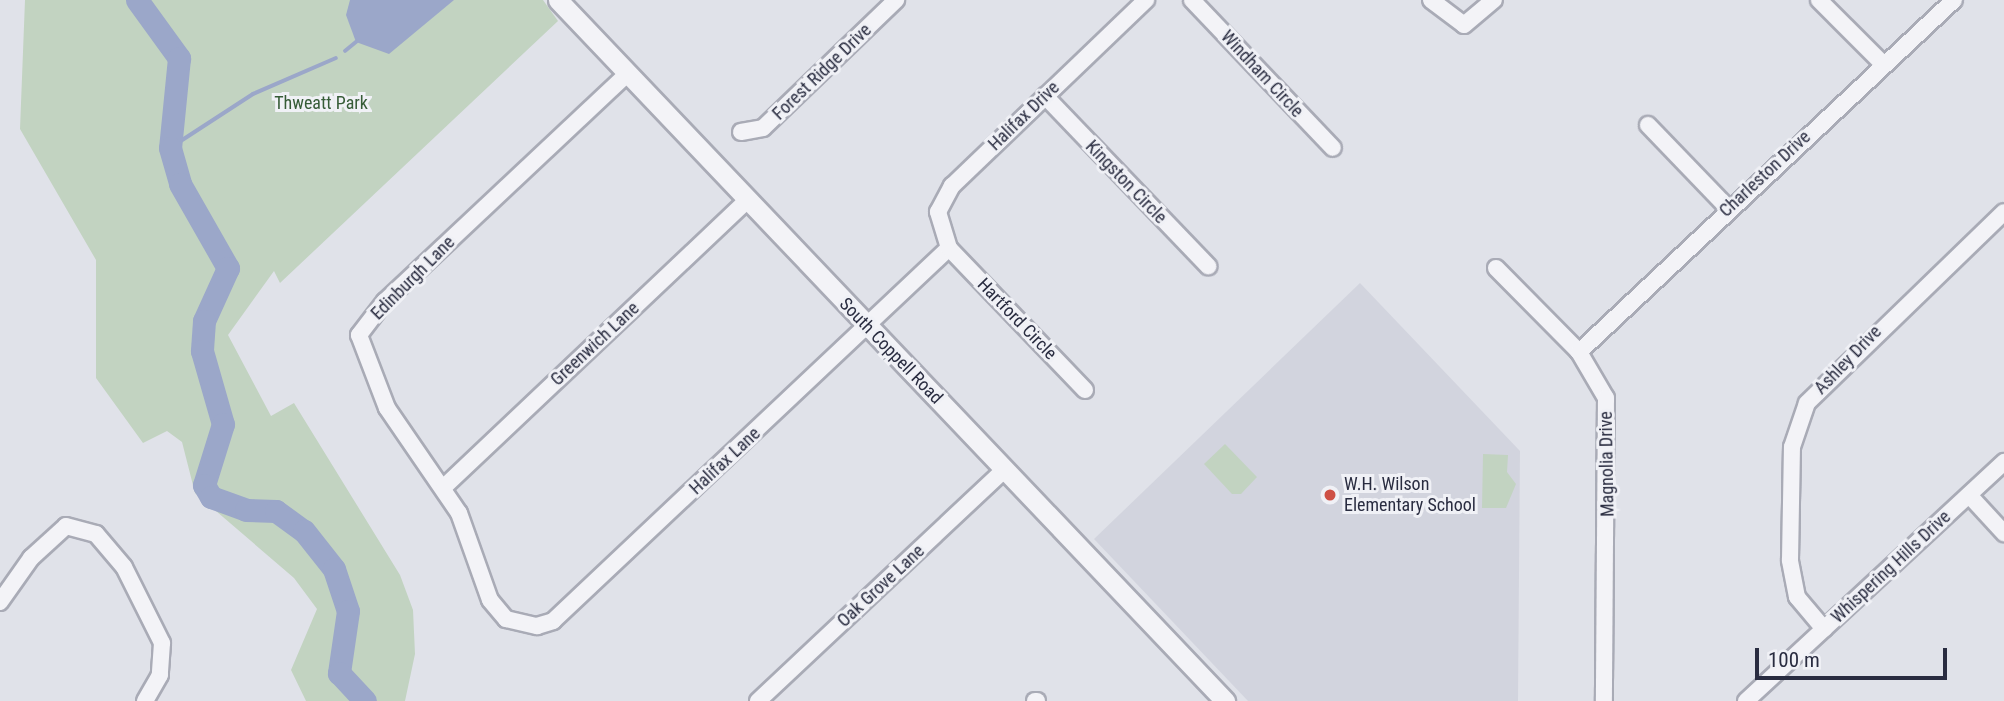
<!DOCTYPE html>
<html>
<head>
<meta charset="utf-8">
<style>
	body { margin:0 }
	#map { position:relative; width:2004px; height:701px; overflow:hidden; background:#e0e2e9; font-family:"Roboto Condensed",sans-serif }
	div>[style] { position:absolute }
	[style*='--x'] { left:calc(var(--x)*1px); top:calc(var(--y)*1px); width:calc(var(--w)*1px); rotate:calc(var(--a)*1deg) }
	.built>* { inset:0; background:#d2d4de }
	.green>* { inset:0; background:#c2d3c1 }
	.water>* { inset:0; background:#9ba7c9 }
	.stream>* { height:3.5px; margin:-1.75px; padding:0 1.75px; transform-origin:1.75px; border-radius:1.75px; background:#9ba7c9 }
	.river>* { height:23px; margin:-11.5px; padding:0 11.5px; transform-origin:11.5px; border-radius:11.5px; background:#9ba7c9 }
	.roads { filter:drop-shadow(2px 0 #a9abb6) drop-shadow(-2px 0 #a9abb6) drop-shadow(0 2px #a9abb6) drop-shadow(0 -2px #a9abb6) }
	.minor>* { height:16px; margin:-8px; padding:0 8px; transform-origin:8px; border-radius:8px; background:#f3f3f7 }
	.tertiary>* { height:19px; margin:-9.5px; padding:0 9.5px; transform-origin:9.5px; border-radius:9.5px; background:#f3f3f7 }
	.dots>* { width:19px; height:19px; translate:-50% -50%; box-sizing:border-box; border:4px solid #f0f1f6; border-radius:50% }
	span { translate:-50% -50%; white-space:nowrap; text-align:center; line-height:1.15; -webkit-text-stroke:6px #f0f1f6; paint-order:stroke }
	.street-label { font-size:18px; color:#292c40 }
	.park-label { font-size:18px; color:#365c37 }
	.poi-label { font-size:18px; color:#292c40 }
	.left { translate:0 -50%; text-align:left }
	.scale { position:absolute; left:1755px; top:648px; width:192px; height:32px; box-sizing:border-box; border:4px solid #292c40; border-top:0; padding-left:9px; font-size:21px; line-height:24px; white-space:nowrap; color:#292c40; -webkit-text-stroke:5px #f0f1f6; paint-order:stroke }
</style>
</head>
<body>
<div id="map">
	<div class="built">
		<div style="clip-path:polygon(1360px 283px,1520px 451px,1518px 701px,1248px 701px,1094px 539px)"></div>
	</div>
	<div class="green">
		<div style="clip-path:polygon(25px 0,543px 0,558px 21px,280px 283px,274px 271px,228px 335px,271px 416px,294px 403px,400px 575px,413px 610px,415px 654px,405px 701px,306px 701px,291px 670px,317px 609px,294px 578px,195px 493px,182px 442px,167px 431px,143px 443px,96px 378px,96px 260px,20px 129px)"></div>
		<div style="clip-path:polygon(1225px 444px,1257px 477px,1241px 494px,1232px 494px,1204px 464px)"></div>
		<div style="clip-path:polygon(1483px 454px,1508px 455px,1507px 472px,1516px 484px,1506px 508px,1482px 508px)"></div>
	</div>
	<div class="water">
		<div style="clip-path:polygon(350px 0,454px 0,389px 54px,356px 42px,346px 15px)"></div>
	</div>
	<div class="stream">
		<div style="--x:345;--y:51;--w:14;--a:-39"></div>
		<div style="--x:170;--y:148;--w:99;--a:-33"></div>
		<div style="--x:253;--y:94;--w:90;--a:-23.4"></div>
	</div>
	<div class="river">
		<div style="--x:137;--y:0;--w:72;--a:54.1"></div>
		<div style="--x:179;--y:58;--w:90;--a:95.7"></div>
		<div style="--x:170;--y:148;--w:37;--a:74"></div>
		<div style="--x:180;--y:184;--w:97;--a:60.3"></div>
		<div style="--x:228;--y:268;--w:58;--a:114.4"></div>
		<div style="--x:204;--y:321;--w:30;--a:94"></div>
		<div style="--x:202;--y:351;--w:76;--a:74"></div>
		<div style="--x:223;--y:424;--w:64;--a:107.3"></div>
		<div style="--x:204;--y:485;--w:14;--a:60"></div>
		<div style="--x:211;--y:497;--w:37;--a:20"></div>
		<div style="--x:246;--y:510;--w:30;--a:2"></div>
		<div style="--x:276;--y:511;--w:34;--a:36"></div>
		<div style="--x:304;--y:531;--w:48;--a:51.7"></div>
		<div style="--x:334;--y:569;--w:44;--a:71.6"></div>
		<div style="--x:348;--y:611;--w:63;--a:98.3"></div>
		<div style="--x:339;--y:673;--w:38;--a:47"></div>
	</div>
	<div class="roads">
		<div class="minor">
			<div style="--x:1192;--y:0;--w:204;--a:46.4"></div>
			<div style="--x:1431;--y:0;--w:41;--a:37.1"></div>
			<div style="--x:1464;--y:25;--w:39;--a:-40"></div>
			<div style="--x:1819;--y:0;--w:91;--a:45"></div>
			<div style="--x:625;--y:76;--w:329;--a:136.8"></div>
			<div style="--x:385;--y:301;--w:43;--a:127.4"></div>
			<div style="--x:359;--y:335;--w:78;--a:69"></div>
			<div style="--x:387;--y:408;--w:127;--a:55.6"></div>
			<div style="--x:459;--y:513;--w:92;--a:70.4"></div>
			<div style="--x:490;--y:600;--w:25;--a:50"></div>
			<div style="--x:506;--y:619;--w:32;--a:13"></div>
			<div style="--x:537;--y:626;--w:17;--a:-17"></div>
			<div style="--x:553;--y:621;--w:544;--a:-43.29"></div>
			<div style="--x:1045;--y:96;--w:236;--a:46.2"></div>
			<div style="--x:1648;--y:125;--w:115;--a:46.1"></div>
			<div style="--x:741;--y:132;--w:22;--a:-10"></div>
			<div style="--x:763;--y:128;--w:185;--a:-43.9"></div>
			<div style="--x:1496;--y:268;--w:118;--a:45.3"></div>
			<div style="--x:1579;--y:352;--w:53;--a:59.6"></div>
			<div style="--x:1606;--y:398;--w:303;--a:90.4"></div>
			<div style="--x:1579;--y:352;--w:514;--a:-43.19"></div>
			<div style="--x:1085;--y:390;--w:197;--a:-133.8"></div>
			<div style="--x:949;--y:248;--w:38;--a:-107"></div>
			<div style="--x:938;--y:212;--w:30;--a:-62"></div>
			<div style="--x:952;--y:186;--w:269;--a:-43.8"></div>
			<div style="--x:444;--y:487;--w:416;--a:-43.4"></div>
			<div style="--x:1969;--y:495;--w:52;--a:47.4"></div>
			<div style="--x:0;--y:602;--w:54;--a:-54.8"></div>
			<div style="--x:31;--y:558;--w:47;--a:-42.4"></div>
			<div style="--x:66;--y:526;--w:31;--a:15"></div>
			<div style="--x:96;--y:534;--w:43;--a:49.7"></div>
			<div style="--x:124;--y:567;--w:85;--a:63.4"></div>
			<div style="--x:162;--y:643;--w:32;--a:94"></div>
			<div style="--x:160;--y:675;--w:30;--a:120"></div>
			<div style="--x:1824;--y:629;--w:42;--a:-130.2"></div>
			<div style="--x:1797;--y:597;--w:38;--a:-101"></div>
			<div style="--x:1790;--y:560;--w:113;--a:-89"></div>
			<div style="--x:1792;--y:447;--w:46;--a:-71.2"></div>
			<div style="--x:1807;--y:403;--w:274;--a:-44.1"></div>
			<div style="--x:758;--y:701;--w:337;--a:-43.2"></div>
			<div style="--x:1035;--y:701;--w:2;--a:0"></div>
			<div style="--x:1746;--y:701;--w:352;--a:-42.8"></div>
		</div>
		<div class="tertiary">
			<div style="--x:558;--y:0;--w:968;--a:46.42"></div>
		</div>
	</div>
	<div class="dots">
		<div style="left:1330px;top:495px;background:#ce5045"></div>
	</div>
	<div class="street-label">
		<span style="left:822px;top:72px;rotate:-44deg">Forest Ridge Drive</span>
		<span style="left:1262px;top:74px;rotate:47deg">Windham Circle</span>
		<span style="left:1024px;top:116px;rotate:-44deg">Halifax Drive</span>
		<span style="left:1765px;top:174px;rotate:-43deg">Charleston Drive</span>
		<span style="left:1126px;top:182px;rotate:46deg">Kingston Circle</span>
		<span style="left:413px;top:278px;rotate:-45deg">Edinburgh Lane</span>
		<span style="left:1017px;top:319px;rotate:46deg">Hartford Circle</span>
		<span style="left:595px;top:344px;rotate:-43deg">Greenwich Lane</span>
		<span style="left:891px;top:351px;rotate:46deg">South Coppell Road</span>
		<span style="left:1848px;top:360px;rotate:-46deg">Ashley Drive</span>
		<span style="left:725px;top:461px;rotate:-43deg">Halifax Lane</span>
		<span style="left:1607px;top:464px;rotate:-91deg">Magnolia Drive</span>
		<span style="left:1891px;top:567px;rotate:-43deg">Whispering Hills Drive</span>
		<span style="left:881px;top:586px;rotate:-43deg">Oak Grove Lane</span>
	</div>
	<div class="park-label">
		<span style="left:321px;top:103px">Thweatt Park</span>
	</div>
	<div class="poi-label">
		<span class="left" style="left:1344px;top:495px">W.H. Wilson<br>Elementary School</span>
	</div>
	<div class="scale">100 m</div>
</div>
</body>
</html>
